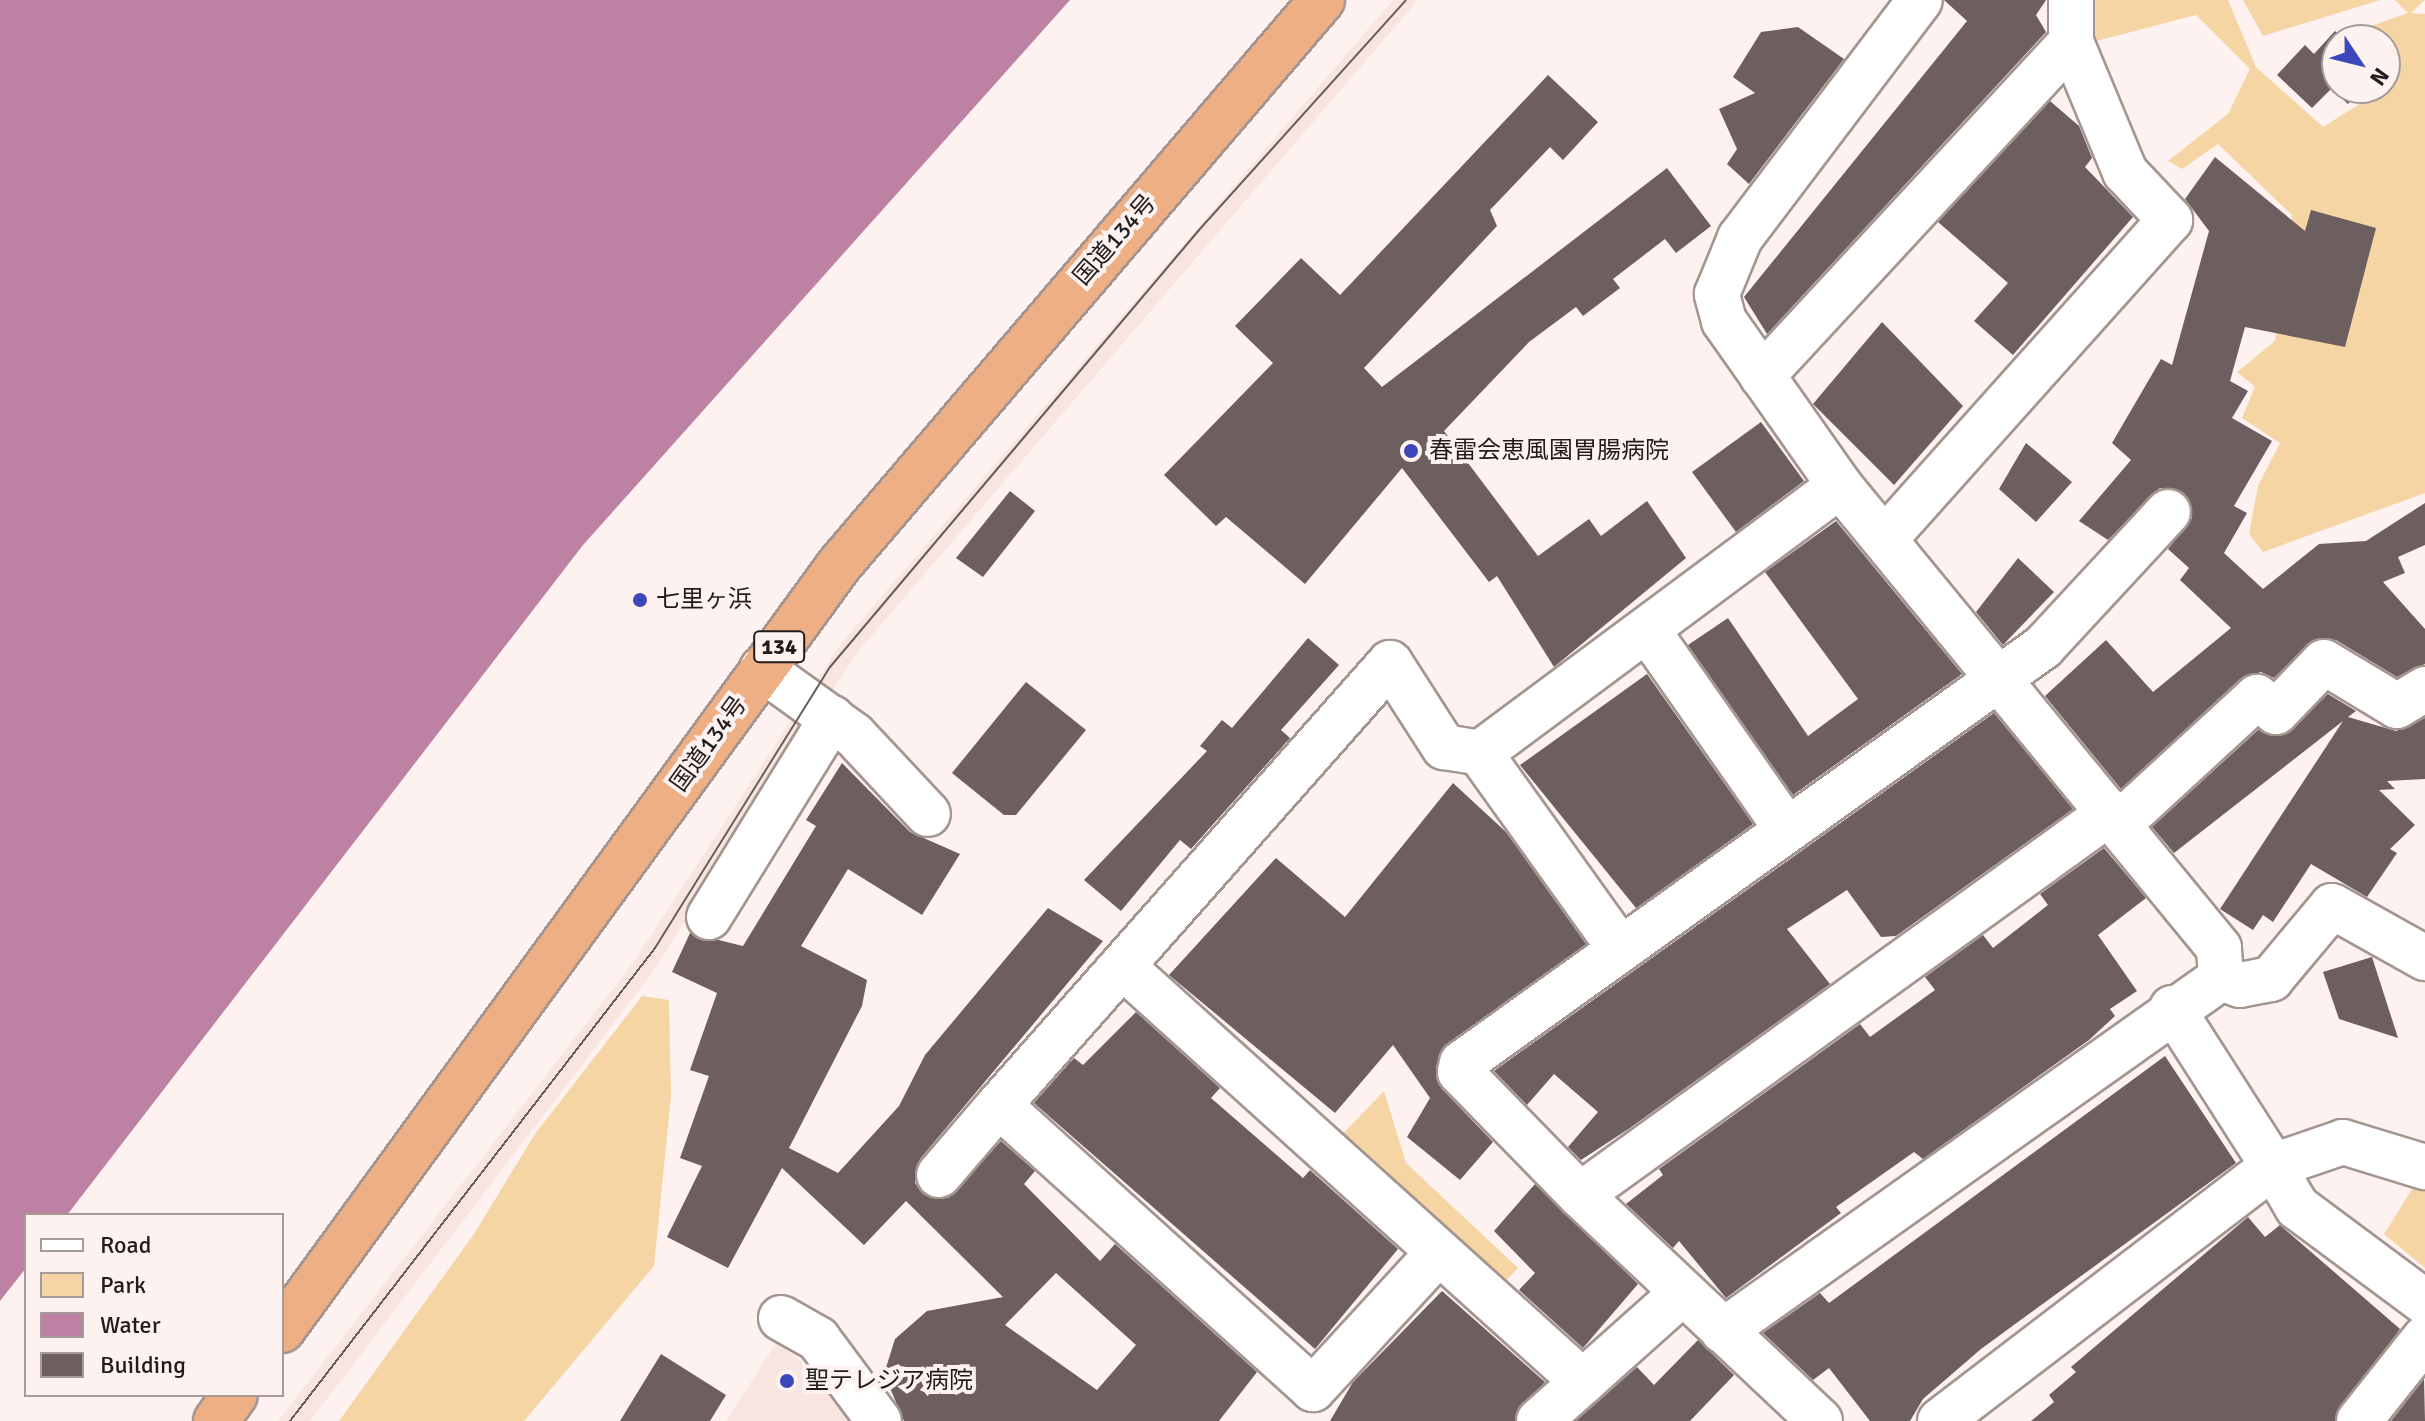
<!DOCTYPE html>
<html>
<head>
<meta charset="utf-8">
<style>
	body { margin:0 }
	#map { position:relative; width:2425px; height:1421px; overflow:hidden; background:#fdf2f0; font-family:Signika,"Noto Sans JP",sans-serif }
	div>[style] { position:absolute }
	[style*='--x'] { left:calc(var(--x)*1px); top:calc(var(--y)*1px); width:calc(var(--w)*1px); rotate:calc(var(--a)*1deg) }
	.built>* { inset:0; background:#f9e5e0 }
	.green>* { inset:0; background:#f5d5a4 }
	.water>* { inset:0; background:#bd81a4 }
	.building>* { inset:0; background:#6d5e60 }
	.roads { filter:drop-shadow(2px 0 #a59591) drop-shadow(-2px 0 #a59591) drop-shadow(0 2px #a59591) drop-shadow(0 -2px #a59591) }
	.minor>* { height:44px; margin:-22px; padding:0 22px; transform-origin:22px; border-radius:22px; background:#fff }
	.highway>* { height:44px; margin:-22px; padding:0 22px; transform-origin:22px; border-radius:22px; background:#eeaf85 }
	.tram>* { height:2px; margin:-1px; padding:0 1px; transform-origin:1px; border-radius:1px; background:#655e5c }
	.dots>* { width:22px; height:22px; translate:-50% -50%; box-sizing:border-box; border:4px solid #fdf2f0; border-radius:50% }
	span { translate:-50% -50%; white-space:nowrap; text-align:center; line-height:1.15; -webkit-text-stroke:8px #fdf2f0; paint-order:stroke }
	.shield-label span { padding:2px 6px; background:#fdf2f0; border:2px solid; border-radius:6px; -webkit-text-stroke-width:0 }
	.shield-label { font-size:22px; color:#211b1a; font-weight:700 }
	.street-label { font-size:24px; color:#211b1a }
	.poi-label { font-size:24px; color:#211b1a }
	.left { translate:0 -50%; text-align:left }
	.legend { position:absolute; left:24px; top:1213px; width:260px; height:184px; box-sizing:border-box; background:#fdf2f0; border:2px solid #a59c9a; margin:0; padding:10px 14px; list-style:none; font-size:24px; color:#211b1a }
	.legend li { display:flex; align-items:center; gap:16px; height:40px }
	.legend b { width:40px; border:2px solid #a59c9a }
	.north { position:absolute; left:2321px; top:24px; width:80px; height:80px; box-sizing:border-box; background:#fdf2f0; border:2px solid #a59c9a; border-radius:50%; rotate:125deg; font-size:22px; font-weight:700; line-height:32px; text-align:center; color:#211b1a }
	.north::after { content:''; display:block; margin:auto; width:28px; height:36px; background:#3c47bb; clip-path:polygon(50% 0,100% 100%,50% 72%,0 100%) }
</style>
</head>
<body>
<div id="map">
	<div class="built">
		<div style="clip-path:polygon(1393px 0,1418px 0,855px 655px,650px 976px,310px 1421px,278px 1421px,633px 963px,840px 645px)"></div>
		<div style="clip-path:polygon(778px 1340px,864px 1421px,726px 1421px)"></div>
	</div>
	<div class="green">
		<div style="clip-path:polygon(2086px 0,2228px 0,2256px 67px,2323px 127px,2385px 88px,2391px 64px,2385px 40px,2368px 27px,2408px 13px,2395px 0,2425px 0,2411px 13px,2425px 14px,2425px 493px,2263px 552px,2249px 534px,2258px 486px,2280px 443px,2242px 418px,2255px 387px,2237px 372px,2275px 341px,2292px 215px,2218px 144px,2182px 169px,2168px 161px,2228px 114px,2250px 69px,2196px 15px,2085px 44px)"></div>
		<div style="clip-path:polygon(2243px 0,2380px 0,2263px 36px)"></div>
		<div style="clip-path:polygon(642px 996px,669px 1000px,671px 1096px,654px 1266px,524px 1421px,339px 1421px,474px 1234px,535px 1134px)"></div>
		<div style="clip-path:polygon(1384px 1091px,1406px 1163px,1518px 1268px,1499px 1288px,1337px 1140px)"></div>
		<div style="clip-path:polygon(2416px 1183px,2425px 1187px,2425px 1268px,2384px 1234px)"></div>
	</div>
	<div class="water">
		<div style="clip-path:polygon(0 0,1070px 0,583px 545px,67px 1215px,26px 1215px,26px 1268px,0 1301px)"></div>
	</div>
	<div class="building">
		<div style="clip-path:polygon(1944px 0,2046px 0,2036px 15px,2046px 32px,1767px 334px,1744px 297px,1967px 21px)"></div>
		<div style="clip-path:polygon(1798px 27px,1844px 59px,1749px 184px,1727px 164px,1737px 149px,1719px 109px,1755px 93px,1733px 77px,1761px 32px)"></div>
		<div style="clip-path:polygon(2335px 31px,2346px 40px,2337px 40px,2337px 88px,2363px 88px,2348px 104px,2331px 89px,2312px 108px,2277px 75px,2305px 45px,2314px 54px)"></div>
		<div style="clip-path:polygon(1548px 75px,1598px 122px,1563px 160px,1550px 147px,1490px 210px,1497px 226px,1364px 368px,1382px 387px,1667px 168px,1711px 226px,1676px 253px,1665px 239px,1613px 279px,1620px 288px,1583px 316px,1576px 307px,1529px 342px,1444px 431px,1538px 556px,1589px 519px,1601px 536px,1647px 501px,1686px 558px,1554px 667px,1497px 576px,1489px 582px,1402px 468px,1305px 584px,1226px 517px,1216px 526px,1164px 475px,1273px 363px,1235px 326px,1301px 258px,1340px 295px)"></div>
		<div style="clip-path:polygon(2050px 101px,2079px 126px,2092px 158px,2085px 167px,2133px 217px,2013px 355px,1974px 321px,2008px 283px,1938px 222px)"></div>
		<div style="clip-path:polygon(2215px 157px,2305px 231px,2311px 210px,2376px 228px,2345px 347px,2245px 327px,2230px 381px,2248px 391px,2232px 418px,2272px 441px,2234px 506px,2247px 513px,2224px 553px,2263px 589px,2319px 544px,2366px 541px,2425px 503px,2425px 545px,2398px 557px,2405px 573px,2383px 582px,2425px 629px,2425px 664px,2397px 677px,2336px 640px,2315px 639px,2274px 678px,2261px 672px,2240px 679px,2121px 789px,2045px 696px,2106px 640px,2153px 692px,2231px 628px,2180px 580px,2189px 568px,2168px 549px,2192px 518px,2184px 493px,2160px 488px,2108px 540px,2079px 521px,2131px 460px,2112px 443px,2161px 359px,2172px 365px,2209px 231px,2185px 199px)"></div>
		<div style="clip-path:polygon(1882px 322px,1963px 406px,1894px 485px,1813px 404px)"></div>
		<div style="clip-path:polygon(1761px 422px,1804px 481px,1736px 532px,1692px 472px)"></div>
		<div style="clip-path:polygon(2026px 443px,2072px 482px,2036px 522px,1999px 489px)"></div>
		<div style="clip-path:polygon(1010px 491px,1035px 511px,983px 577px,956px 558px)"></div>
		<div style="clip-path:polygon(1836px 521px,1962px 674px,1793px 795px,1688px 645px,1728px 618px,1808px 736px,1858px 699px,1765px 572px)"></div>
		<div style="clip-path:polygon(2018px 558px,2054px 592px,2003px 645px,1976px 612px)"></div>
		<div style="clip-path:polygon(1308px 638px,1339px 665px,1281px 730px,1290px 738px,1191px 849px,1180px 840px,1121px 911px,1084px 880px,1207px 751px,1200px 746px,1222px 720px,1232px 728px)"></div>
		<div style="clip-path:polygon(1647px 674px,1753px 824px,1636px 908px,1520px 765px)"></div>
		<div style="clip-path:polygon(1026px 682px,1086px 730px,1016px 815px,1004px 815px,952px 773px)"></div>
		<div style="clip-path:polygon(2328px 694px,2356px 711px,2348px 717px,2396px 731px,2425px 718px,2425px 779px,2387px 781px,2395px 789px,2379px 790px,2415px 825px,2390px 849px,2397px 853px,2367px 897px,2311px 864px,2273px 922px,2263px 915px,2253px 930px,2220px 909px,2343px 721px,2174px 853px,2152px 827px,2258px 730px,2284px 735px)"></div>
		<div style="clip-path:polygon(1994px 713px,2073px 809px,1896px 936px,1881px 937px,1847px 890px,1787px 929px,1830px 984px,1630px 1128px,1581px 1160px,1568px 1147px,1598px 1112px,1554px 1074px,1527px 1105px,1494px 1071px)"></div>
		<div style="clip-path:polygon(evenodd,842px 763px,910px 832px,960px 854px,922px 915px,848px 869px,801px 946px,867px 980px,862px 1006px,789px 1148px,838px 1173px,899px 1106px,925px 1055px,1048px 908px,1103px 941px,920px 1159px,915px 1183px,923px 1194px,948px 1198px,1001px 1141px,1035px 1171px,1024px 1184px,1100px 1261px,1115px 1244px,1257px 1372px,1219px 1421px,904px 1421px,884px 1374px,895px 1339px,927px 1311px,1003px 1297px,906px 1201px,864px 1245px,782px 1168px,728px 1268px,667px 1237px,702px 1166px,680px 1158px,709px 1076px,690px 1070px,717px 993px,672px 972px,690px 933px,743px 946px,816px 826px,806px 820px,842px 763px,1056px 1273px,1136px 1345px,1097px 1390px,1005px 1325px,1056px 1273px)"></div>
		<div style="clip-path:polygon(1453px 783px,1506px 832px,1586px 944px,1438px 1057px,1442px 1089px,1493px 1142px,1460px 1180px,1407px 1137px,1430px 1098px,1393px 1045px,1335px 1113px,1169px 975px,1276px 858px,1345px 917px)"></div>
		<div style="clip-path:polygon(2104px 848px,2146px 898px,2098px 935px,2137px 991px,2110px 1009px,2115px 1016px,2089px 1040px,1923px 1159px,1914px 1152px,1836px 1207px,1841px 1213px,1726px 1298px,1679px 1241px,1673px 1248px,1626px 1204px,1663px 1175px,1659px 1169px,1860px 1024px,1870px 1037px,1935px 990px,1925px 977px,1983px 935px,1993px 948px,2048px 905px,2040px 894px)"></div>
		<div style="clip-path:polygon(2372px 957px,2398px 1038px,2339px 1019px,2323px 972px)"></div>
		<div style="clip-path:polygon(1136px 1012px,1220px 1088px,1211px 1098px,1303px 1178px,1310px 1170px,1398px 1249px,1315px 1349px,1034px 1103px,1074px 1058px,1083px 1065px)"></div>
		<div style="clip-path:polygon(2165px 1056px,2236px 1163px,1981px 1349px,1923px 1399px,1910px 1421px,1870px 1421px,1829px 1368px,1813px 1380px,1763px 1333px,1820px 1293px,1829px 1303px)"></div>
		<div style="clip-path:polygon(1535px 1184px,1638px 1284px,1583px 1348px,1519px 1290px,1535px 1273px,1494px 1231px)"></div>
		<div style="clip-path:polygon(2248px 1217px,2265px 1237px,2280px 1225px,2400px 1329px,2335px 1421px,2031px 1421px,2054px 1402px,2049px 1395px,2076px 1372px,2071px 1367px)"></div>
		<div style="clip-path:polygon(1442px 1291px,1545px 1382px,1515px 1421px,1330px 1421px,1353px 1382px)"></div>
		<div style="clip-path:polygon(1698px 1340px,1734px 1375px,1690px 1421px,1576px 1421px,1637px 1367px,1654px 1385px)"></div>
		<div style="clip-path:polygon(661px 1354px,726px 1395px,710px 1421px,620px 1421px)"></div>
		<div style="clip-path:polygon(2424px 1379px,2425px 1421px,2391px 1421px)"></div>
	</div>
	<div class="roads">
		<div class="minor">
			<div style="--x:2071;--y:42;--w:42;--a:-90"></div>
			<div style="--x:1762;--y:376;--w:455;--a:-47.2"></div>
			<div style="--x:2071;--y:42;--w:141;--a:67.4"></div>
			<div style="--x:2125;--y:172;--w:66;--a:46.8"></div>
			<div style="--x:2170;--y:220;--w:426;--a:131.8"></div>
			<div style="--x:1648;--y:631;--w:239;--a:55"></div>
			<div style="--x:762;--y:669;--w:113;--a:35.7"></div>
			<div style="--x:854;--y:735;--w:108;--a:46.9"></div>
			<div style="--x:2120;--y:823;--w:186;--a:-42.6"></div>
			<div style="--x:2257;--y:697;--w:24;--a:38"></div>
			<div style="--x:2276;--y:712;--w:69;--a:-46.2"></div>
			<div style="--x:2324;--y:662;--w:85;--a:31.1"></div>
			<div style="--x:2397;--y:706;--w:33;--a:-31"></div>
			<div style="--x:709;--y:917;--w:234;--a:-58.3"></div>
			<div style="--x:1618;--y:946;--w:237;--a:-125.6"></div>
			<div style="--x:1480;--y:753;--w:448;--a:-36.6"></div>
			<div style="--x:1122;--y:966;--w:621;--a:42.06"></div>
			<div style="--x:2221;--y:978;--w:20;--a:20"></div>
			<div style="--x:2240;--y:985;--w:32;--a:-11"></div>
			<div style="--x:2271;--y:979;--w:95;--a:-50.1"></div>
			<div style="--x:2332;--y:906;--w:107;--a:29.2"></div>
			<div style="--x:2172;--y:1008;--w:188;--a:57.4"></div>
			<div style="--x:2273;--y:1166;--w:74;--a:-18.9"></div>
			<div style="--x:2343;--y:1142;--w:86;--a:17"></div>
			<div style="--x:939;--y:1175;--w:92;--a:-49.4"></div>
			<div style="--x:1580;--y:1195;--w:655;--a:-35.8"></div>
			<div style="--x:1438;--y:1253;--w:185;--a:132.6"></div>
			<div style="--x:1313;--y:1389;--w:423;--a:-137.9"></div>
			<div style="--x:999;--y:1105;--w:590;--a:-48.5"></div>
			<div style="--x:1390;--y:663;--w:100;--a:57.3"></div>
			<div style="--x:1444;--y:747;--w:36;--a:9"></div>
			<div style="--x:781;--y:1318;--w:43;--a:29.6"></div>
			<div style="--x:818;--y:1339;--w:102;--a:53.4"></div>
			<div style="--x:1723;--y:1331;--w:610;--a:-35.33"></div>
			<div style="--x:2221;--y:978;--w:30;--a:-94"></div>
			<div style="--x:2219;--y:948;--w:598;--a:-129.36"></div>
			<div style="--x:1840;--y:486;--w:202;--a:-125.1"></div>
			<div style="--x:1724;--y:321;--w:28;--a:-105"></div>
			<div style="--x:1717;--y:294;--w:61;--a:-67.7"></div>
			<div style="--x:1740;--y:238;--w:298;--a:-52.9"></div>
			<div style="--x:1539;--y:1421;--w:192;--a:-41.8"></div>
			<div style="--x:1820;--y:1421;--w:330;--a:-136.7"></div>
			<div style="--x:1580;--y:1195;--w:172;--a:-134.3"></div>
			<div style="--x:1460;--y:1072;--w:9;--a:-77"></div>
			<div style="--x:1462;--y:1063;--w:715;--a:-35.6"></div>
			<div style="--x:2043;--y:647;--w:184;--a:-47.2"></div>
			<div style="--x:1940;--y:1421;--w:419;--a:-37.4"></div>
			<div style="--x:2273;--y:1166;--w:48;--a:59.7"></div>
			<div style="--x:2297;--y:1207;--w:159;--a:36.6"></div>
			<div style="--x:2359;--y:1421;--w:106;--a:-51.5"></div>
		</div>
		<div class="highway">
			<div style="--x:282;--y:1330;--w:948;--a:-53.93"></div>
			<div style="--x:840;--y:564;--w:742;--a:-49.48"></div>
			<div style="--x:216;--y:1421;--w:32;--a:-54"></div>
		</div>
	</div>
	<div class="tram">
		<div style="--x:290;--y:1421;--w:597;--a:-52.34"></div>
		<div style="--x:655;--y:948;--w:331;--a:-58.1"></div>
		<div style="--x:830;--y:667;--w:572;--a:-49.82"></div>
		<div style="--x:1199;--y:230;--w:309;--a:-48"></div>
	</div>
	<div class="dots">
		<div style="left:1411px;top:451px;background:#3c47bb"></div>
		<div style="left:640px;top:600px;background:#3c47bb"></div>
		<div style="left:787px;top:1381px;background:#3c47bb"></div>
	</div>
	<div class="shield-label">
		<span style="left:779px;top:647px">134</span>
	</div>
	<div class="street-label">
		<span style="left:1115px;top:240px;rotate:-49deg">国道134号</span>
		<span style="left:709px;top:744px;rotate:-54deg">国道134号</span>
	</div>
	<div class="poi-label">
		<span class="left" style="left:1429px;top:451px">春雷会恵風園胃腸病院</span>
		<span class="left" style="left:656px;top:600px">七里ヶ浜</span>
		<span class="left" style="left:805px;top:1381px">聖テレジア病院</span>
	</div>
	<ul class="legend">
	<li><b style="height:10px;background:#fff"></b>Road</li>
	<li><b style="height:22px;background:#f5d5a4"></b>Park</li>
	<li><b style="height:22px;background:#bd81a4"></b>Water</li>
	<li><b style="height:22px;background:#6d5e60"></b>Building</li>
	</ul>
	<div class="north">N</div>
</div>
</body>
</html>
